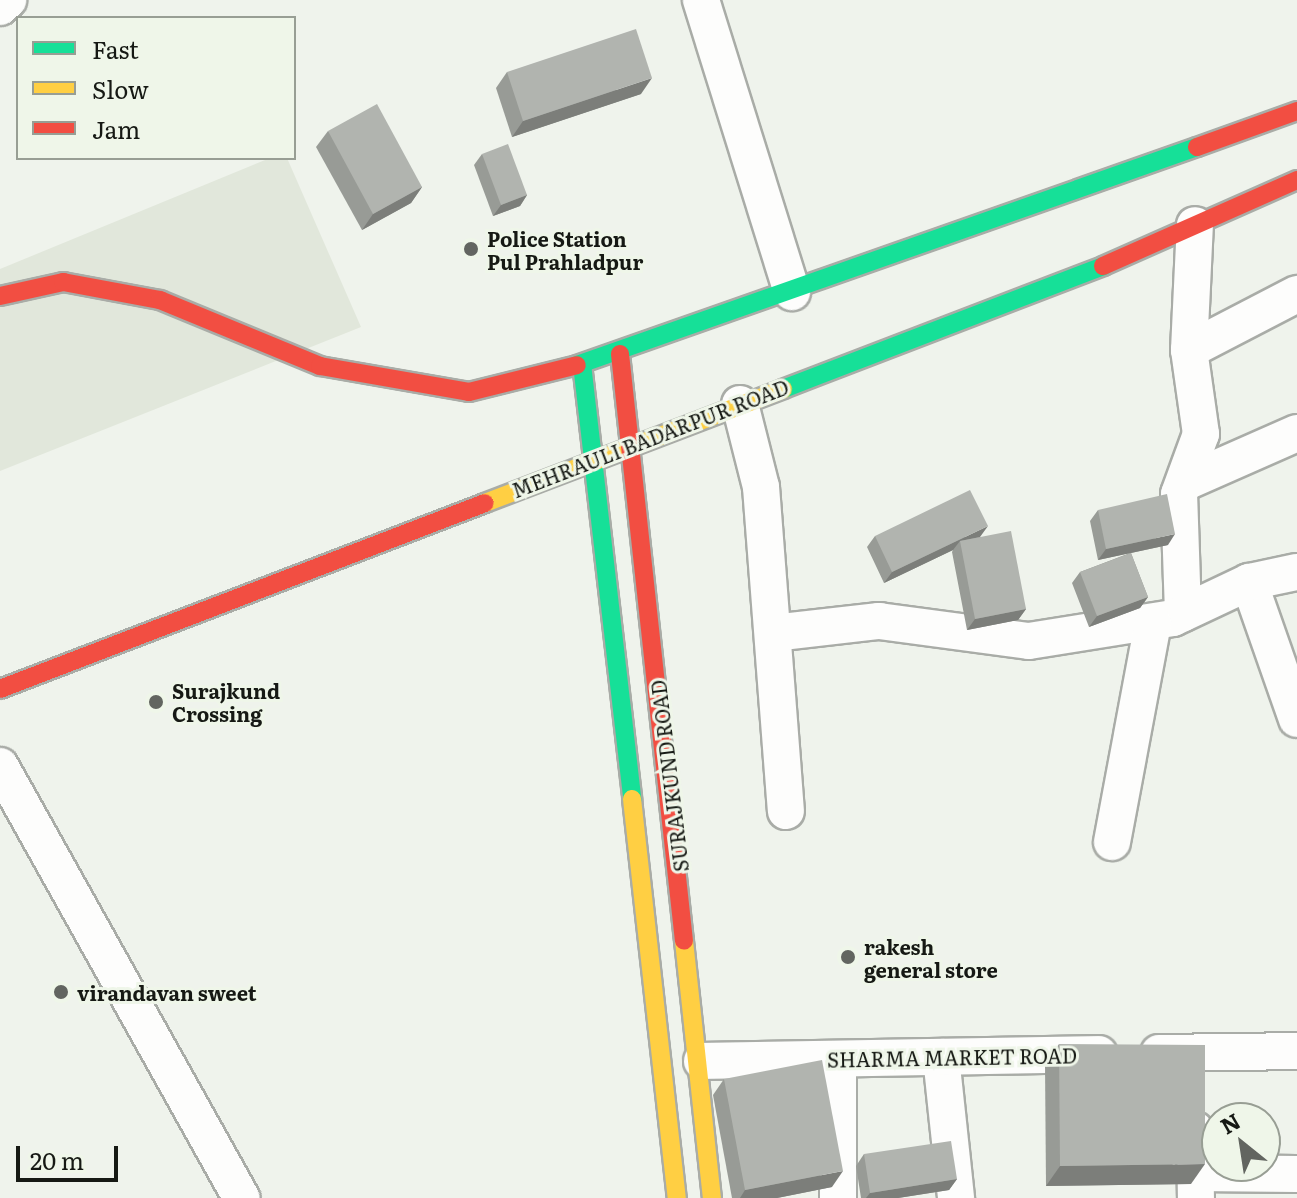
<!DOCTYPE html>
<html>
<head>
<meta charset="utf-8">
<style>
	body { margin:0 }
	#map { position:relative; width:1297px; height:1198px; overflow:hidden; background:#eff3ec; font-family:Literata,serif }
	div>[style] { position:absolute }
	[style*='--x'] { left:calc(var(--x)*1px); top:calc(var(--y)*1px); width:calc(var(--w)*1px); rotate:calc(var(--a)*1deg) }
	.built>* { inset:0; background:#e1e7db }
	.roads { filter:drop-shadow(2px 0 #a9aca7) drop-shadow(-2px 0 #a9aca7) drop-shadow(0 2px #a9aca7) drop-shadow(0 -2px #a9aca7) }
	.street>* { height:36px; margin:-18px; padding:0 18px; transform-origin:18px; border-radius:18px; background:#fdfdfc }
	.fast>* { height:18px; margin:-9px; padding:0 9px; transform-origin:9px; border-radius:9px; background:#16e098 }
	.slow>* { height:18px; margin:-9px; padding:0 9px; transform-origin:9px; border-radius:9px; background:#ffcf43 }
	.jam>* { height:18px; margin:-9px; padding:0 9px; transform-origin:9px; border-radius:9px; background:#f24e42 }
	.wall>* { inset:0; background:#989b96 }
	.shaded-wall>* { inset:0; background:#7c7e7a }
	.building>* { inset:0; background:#b1b4af }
	.dots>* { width:22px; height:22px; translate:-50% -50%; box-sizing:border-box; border:4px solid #eff6e9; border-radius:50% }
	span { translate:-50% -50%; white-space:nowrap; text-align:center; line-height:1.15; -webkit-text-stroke:6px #eff6e9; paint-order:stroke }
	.poi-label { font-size:20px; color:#161914; font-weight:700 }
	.left { translate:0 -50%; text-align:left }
	.street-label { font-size:20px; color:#161914 }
	.legend { position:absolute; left:16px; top:16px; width:280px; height:144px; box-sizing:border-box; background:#eff6e9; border:2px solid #989e94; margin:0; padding:10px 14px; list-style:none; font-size:24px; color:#161914 }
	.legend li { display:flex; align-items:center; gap:16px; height:40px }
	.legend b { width:40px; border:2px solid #989e94 }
	.north { position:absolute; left:1201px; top:1102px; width:80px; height:80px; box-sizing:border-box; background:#eff6e9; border:2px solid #989e94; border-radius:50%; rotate:330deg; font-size:22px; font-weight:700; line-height:32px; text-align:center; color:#161914 }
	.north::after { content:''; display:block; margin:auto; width:28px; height:36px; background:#626560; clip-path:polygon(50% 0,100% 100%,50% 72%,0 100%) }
	.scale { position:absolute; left:16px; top:1146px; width:102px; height:36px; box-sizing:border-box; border:4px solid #161914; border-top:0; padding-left:10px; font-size:24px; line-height:28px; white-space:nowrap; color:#161914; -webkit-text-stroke:6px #eff6e9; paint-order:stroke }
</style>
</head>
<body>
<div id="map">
	<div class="built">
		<div style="clip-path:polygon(270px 158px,287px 158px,361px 327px,0 471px,0 269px)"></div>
	</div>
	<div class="roads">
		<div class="street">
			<div style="--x:701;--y:0;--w:306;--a:72.7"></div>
			<div style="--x:0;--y:7;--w:11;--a:-41"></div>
			<div style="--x:1189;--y:350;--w:122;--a:-27.4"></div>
			<div style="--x:740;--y:404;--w:86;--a:75.8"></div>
			<div style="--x:761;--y:487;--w:325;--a:85.6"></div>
			<div style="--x:1188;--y:481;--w:119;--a:-23.8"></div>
			<div style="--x:1249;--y:582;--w:145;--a:70.7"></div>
			<div style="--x:1183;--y:613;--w:119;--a:-91.9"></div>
			<div style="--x:1179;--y:494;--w:64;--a:-69.9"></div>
			<div style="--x:1201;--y:434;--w:85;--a:-98.1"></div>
			<div style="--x:1189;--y:350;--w:125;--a:-87.3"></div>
			<div style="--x:773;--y:633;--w:107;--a:-6.5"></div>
			<div style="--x:879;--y:621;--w:151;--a:7.6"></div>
			<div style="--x:1029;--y:641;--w:146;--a:-9.1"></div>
			<div style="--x:1173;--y:618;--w:84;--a:-25.3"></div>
			<div style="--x:1249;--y:582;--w:49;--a:-11.8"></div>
			<div style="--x:0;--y:766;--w:495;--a:60.8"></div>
			<div style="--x:1112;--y:842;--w:223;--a:-79.4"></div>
			<div style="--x:1159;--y:1053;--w:138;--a:-0.8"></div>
			<div style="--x:941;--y:1057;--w:142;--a:83.9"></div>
			<div style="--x:702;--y:1061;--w:397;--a:-1"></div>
			<div style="--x:1195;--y:1130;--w:68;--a:89.2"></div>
			<div style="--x:1196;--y:1173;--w:101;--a:0.6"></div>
			<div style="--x:838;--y:1198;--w:139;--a:-90"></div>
		</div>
		<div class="fast">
			<div style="--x:582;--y:364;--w:438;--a:83.4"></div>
			<div style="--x:577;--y:365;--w:657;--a:-19.37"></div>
			<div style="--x:783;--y:389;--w:343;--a:-21"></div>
		</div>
		<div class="slow">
			<div style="--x:485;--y:503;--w:319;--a:-20.9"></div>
			<div style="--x:632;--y:799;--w:402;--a:83.6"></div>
			<div style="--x:684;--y:941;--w:259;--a:83.8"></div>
		</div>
		<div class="jam">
			<div style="--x:1197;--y:147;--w:106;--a:-19.8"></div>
			<div style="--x:1103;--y:266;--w:212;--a:-23.9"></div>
			<div style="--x:0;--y:296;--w:65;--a:-12.5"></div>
			<div style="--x:63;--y:282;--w:99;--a:10.5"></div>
			<div style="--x:160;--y:300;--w:173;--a:22.4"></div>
			<div style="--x:320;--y:366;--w:151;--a:9.9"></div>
			<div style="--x:469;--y:392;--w:111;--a:-14"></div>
			<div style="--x:620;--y:354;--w:590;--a:83.78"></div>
			<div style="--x:0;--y:689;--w:519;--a:-20.98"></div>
		</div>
	</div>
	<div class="wall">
		<div style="clip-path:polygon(507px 72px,641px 94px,512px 137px,496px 88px)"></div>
		<div style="clip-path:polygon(328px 131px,422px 187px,411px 203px,362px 230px,316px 147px)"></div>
		<div style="clip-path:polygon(482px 154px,527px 195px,520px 206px,493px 216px,474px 165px)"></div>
		<div style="clip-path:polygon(1098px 510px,1168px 545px,1131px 553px,1148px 597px,1140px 608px,1089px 627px,1072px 583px,1080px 572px,1130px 553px,1098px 560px,1090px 521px)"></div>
		<div style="clip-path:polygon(875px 536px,980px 537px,1026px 609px,1018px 620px,967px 630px,952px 552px,953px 550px,884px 583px,867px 547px)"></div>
		<div style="clip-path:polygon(1059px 1044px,1191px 1184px,1046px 1186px,1045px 1065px)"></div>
		<div style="clip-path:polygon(724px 1079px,832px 1187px,777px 1198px,732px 1198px,713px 1095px)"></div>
		<div style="clip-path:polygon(864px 1154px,957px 1179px,949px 1190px,898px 1198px,861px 1198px,856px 1166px)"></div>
	</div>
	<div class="shaded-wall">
		<div style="clip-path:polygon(652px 78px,641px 94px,512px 137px,523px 121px)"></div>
		<div style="clip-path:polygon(422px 187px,411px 203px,362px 230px,373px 214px)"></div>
		<div style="clip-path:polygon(527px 195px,520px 206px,493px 216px,501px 205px)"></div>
		<div style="clip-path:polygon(988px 526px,980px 537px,960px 541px,953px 550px,884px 583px,892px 572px)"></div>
		<div style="clip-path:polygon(1175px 534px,1168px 545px,1098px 560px,1106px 549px)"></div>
		<div style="clip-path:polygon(1148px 597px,1140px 608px,1089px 627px,1097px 616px)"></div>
		<div style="clip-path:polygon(1026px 609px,1018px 620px,967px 630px,975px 619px)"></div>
		<div style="clip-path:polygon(1205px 1164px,1191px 1184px,1046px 1186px,1060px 1166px)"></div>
		<div style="clip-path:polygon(843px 1171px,832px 1187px,777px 1198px,740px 1198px,745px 1190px)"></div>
		<div style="clip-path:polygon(957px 1179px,949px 1190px,898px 1198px,866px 1198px,870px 1193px)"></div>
	</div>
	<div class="building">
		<div style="clip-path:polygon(636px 29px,652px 78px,523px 121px,507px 72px)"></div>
		<div style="clip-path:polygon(377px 104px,422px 187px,373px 214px,328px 131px)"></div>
		<div style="clip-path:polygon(508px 144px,527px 195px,501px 205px,482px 154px)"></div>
		<div style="clip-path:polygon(970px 490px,988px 526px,892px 572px,875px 536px)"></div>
		<div style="clip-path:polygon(1167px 494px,1175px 534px,1106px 549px,1098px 510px)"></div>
		<div style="clip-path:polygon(1011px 531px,1026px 609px,975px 619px,960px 541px)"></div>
		<div style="clip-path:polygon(1131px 553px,1148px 597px,1097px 616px,1080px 572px)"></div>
		<div style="clip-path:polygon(1059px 1044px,1205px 1045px,1205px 1164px,1060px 1166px)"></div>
		<div style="clip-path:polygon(822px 1060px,843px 1171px,745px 1190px,724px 1079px)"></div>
		<div style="clip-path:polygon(951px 1141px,957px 1179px,870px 1193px,864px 1154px)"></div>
	</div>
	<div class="dots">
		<div style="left:471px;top:249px;background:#626560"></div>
		<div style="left:156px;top:702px;background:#626560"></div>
		<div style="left:848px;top:957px;background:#626560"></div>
		<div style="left:61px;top:992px;background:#626560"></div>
	</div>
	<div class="poi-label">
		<span class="left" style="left:487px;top:250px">Police Station<br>Pul Prahladpur</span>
		<span class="left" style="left:172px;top:702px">Surajkund<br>Crossing</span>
		<span class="left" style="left:864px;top:958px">rakesh<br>general store</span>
		<span class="left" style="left:77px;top:992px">virandavan sweet</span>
	</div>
	<div class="street-label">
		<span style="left:650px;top:438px;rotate:-21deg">MEHRAULI BADARPUR ROAD</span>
		<span style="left:669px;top:776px;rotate:-97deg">SURAJKUND ROAD</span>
		<span style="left:952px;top:1057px;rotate:-1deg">SHARMA MARKET ROAD</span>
	</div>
	<ul class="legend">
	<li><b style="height:10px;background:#16e098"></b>Fast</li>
	<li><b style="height:10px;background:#ffcf43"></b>Slow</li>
	<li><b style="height:10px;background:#f24e42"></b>Jam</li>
	</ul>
	<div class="north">N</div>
	<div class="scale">20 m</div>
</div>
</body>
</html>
